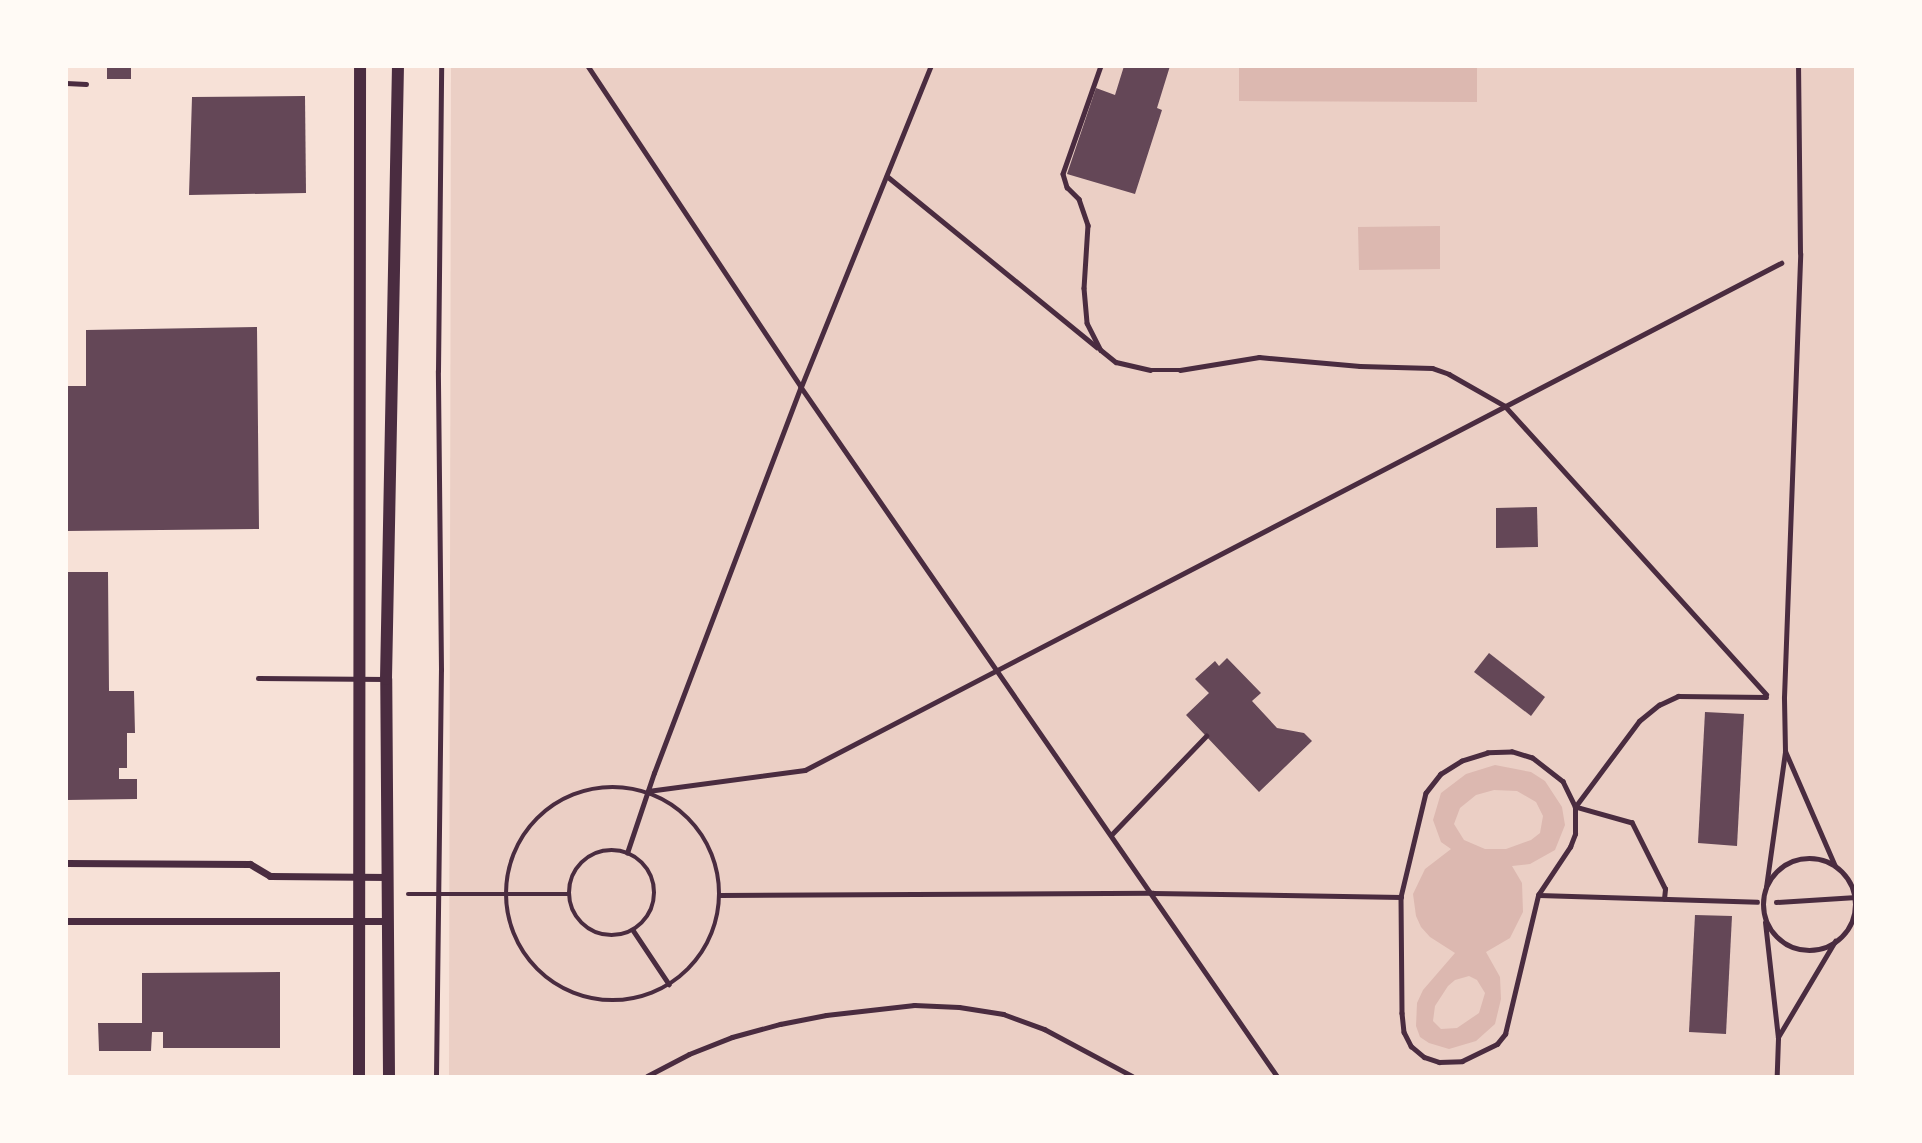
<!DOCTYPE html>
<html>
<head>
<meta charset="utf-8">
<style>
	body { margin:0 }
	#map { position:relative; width:1922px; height:1143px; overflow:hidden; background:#f7e1d7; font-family:Mulish,sans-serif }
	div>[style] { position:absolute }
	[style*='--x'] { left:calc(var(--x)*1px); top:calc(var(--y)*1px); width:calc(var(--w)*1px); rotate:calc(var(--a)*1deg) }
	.green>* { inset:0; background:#ebcfc5 }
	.water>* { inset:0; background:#dcb8b0 }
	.building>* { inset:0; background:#644757 }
	.path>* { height:4.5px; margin:-2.25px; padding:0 2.25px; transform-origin:2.25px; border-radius:2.25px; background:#4a2c40 }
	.path>.ring { margin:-2.25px; padding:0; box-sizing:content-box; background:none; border:4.5px solid #4a2c40; border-radius:50% }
	.service>* { height:5px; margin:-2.5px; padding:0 2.5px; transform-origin:2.5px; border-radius:2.5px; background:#4a2c40 }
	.service>.ring { margin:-2.5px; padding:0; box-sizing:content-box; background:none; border:5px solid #4a2c40; border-radius:50% }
	.minor>* { height:7px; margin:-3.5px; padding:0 3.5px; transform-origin:3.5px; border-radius:3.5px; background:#4a2c40 }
	.tertiary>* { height:12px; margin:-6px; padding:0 6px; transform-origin:6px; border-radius:6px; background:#4a2c40 }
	span { translate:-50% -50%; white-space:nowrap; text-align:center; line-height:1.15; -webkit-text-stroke:5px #fffaf5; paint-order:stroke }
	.frame { position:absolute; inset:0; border:68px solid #fffaf5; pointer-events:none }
</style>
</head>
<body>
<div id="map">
	<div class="green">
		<div style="clip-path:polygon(451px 67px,1855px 67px,1855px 1076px,449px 1076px)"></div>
	</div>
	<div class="water">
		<div style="clip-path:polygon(1239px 67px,1477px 67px,1477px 102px,1239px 101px)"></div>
		<div style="clip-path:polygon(1440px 226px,1440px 269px,1359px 270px,1358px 227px)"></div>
		<div style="clip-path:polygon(evenodd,1495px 765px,1531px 772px,1545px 781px,1562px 807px,1565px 825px,1555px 850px,1530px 864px,1512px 866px,1522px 883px,1523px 912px,1510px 938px,1486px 952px,1500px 977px,1501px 999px,1495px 1024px,1476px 1041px,1449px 1049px,1429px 1043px,1420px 1037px,1416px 1026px,1417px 1003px,1423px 990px,1455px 953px,1430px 937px,1421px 927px,1416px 916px,1413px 894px,1425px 869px,1451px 849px,1441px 842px,1433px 820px,1441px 793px,1466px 774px,1495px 765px,1494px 790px,1517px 791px,1536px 802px,1543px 816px,1540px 833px,1531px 840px,1506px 849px,1485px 849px,1464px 840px,1454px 824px,1460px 808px,1476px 795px,1494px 790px,1495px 765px,1469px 976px,1477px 980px,1485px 993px,1479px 1013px,1457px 1028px,1441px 1029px,1433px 1021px,1435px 1006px,1448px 986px,1455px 980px,1469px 976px)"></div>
	</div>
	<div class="building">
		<div style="clip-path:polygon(107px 66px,131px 66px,131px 79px,107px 79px)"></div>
		<div style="clip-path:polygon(1124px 66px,1170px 66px,1157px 108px,1162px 110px,1135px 194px,1067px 174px,1096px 88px,1115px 95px)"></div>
		<div style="clip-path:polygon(305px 96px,306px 193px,189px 195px,192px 97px)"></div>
		<div style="clip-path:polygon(257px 327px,259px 529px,66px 531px,66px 386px,86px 386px,86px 330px)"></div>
		<div style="clip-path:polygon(1537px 507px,1538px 547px,1496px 548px,1496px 508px)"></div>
		<div style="clip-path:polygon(66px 572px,108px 572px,109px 691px,134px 691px,135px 733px,127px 733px,127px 768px,119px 768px,119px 779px,137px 779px,137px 799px,66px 800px)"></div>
		<div style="clip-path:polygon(1489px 653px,1545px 697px,1531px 716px,1474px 672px)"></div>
		<div style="clip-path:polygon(1227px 658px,1261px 693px,1252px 701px,1277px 728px,1304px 733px,1312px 741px,1259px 792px,1186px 715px,1209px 693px,1195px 679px,1215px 661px,1219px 666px)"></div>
		<div style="clip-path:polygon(1705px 712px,1744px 714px,1737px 846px,1698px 843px)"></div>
		<div style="clip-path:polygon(1695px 915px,1732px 916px,1726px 1034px,1689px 1032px)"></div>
		<div style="clip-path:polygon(280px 972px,280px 1048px,163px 1048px,163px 1032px,152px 1032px,151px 1051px,99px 1051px,98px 1023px,142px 1023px,142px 973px)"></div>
	</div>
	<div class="path">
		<div style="--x:588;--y:66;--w:385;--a:56.4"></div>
		<div style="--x:801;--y:387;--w:837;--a:55.36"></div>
		<div style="--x:1101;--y:66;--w:114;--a:109.4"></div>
		<div style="--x:1063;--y:174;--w:14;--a:73"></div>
		<div style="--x:1067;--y:187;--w:17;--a:45"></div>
		<div style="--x:1079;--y:199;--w:28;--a:71"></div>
		<div style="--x:1088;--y:225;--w:63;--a:93.6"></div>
		<div style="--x:1084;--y:288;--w:35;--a:85"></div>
		<div style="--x:1087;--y:323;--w:30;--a:63"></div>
		<div style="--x:1101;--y:350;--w:19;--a:39"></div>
		<div style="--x:1116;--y:362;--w:35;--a:13"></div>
		<div style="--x:1150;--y:370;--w:30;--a:0"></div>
		<div style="--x:1180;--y:370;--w:80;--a:-9.3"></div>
		<div style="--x:1259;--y:357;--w:101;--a:5.1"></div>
		<div style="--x:1360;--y:366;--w:72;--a:1.6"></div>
		<div style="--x:1432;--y:368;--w:18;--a:19"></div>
		<div style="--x:1449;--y:374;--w:64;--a:29.7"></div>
		<div style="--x:1505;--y:406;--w:389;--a:47.8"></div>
		<div style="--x:887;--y:176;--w:271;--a:39.2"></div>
		<div class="ring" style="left:506px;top:787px;width:209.5px;height:209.5px"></div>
		<div style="--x:648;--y:791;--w:158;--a:-7.6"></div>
		<div style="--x:805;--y:770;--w:1100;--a:-27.45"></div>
		<div style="--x:1112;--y:834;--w:136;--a:-46.2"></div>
		<div class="ring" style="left:569px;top:850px;width:81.5px;height:81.5px"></div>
		<div style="--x:627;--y:853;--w:84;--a:-71.4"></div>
		<div style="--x:654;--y:773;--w:413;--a:-69.2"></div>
		<div style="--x:801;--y:387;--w:346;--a:-68"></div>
		<div style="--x:408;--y:894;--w:161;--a:0"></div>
		<div style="--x:720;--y:895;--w:433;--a:-0.3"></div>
		<div style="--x:1153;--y:893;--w:248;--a:0.9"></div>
		<div style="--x:1539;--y:895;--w:218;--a:1.8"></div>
		<div style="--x:1664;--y:899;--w:10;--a:-84"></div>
		<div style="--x:1665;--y:889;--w:74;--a:-116.6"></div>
		<div style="--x:1632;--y:823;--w:59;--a:-164.3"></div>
		<div style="--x:1575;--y:807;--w:28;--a:-116"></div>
		<div style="--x:1563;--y:782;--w:39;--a:-142"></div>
		<div style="--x:1532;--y:758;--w:21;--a:-163"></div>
		<div style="--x:1512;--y:752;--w:24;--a:178"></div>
		<div style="--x:1488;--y:753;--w:27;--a:163"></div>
		<div style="--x:1462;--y:761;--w:25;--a:148"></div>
		<div style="--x:1441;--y:774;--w:24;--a:128"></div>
		<div style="--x:1426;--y:793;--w:107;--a:103.5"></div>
		<div style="--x:1401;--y:897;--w:116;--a:89.5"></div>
		<div style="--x:1402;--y:1013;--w:19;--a:84"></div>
		<div style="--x:1404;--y:1032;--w:16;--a:63"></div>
		<div style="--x:1411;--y:1046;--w:17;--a:40"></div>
		<div style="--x:1424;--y:1057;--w:16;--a:18"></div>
		<div style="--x:1439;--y:1062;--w:23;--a:-2"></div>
		<div style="--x:1462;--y:1061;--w:39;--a:-26"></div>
		<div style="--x:1497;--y:1044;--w:13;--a:-51"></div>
		<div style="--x:1505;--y:1034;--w:143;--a:-76.6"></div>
		<div style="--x:1538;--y:895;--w:58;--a:-56.3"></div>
		<div style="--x:1570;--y:847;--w:14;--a:-69"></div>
		<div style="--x:1575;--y:834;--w:27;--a:-90"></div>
		<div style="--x:1575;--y:807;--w:107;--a:-53.3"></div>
		<div style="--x:1639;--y:721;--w:26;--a:-39"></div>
		<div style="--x:1659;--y:705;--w:21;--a:-25"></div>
		<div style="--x:1678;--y:696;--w:88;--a:0.7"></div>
		<div style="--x:1776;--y:902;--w:80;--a:-3.6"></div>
		<div style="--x:633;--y:930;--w:65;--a:56.3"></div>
		<div style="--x:436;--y:1076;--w:406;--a:-89.3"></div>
		<div style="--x:441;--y:670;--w:299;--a:-90.6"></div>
		<div style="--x:438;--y:371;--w:305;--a:-89.4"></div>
	</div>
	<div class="service">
		<div style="--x:66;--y:83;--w:20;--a:3"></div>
		<div style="--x:258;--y:678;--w:128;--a:0.4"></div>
		<div style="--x:1785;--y:751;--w:125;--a:66.5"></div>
		<div class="ring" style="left:1763px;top:858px;width:87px;height:87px"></div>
		<div style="--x:1766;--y:887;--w:137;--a:-82"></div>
		<div style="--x:1785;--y:751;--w:54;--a:-91.1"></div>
		<div style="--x:1784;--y:697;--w:444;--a:-87.9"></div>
		<div style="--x:1800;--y:253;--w:187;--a:-90.6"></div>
		<div style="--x:1765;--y:922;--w:117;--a:83.6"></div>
		<div style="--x:1778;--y:1038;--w:38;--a:92"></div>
		<div style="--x:1778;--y:1037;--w:112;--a:-59.3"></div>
		<div style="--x:647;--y:1076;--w:47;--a:-27.6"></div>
		<div style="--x:689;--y:1054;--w:46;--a:-21.6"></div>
		<div style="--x:732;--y:1037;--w:50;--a:-15.2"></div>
		<div style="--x:780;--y:1024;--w:47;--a:-11.1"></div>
		<div style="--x:826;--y:1015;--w:89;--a:-6.5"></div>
		<div style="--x:914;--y:1005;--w:45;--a:2.5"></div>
		<div style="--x:959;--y:1007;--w:45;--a:9"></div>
		<div style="--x:1003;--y:1014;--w:44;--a:20.1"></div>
		<div style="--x:1044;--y:1029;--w:100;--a:28.1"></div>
	</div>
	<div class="minor">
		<div style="--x:66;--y:863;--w:184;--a:0.3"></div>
		<div style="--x:250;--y:864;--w:23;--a:31"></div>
		<div style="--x:270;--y:876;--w:118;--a:0.5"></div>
		<div style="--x:66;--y:921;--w:323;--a:0"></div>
	</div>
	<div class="tertiary">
		<div style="--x:359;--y:1076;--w:1010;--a:-89.94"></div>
		<div style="--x:389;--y:1076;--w:397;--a:-90.4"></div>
		<div style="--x:386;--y:679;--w:613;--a:-88.88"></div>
	</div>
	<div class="frame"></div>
</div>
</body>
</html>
